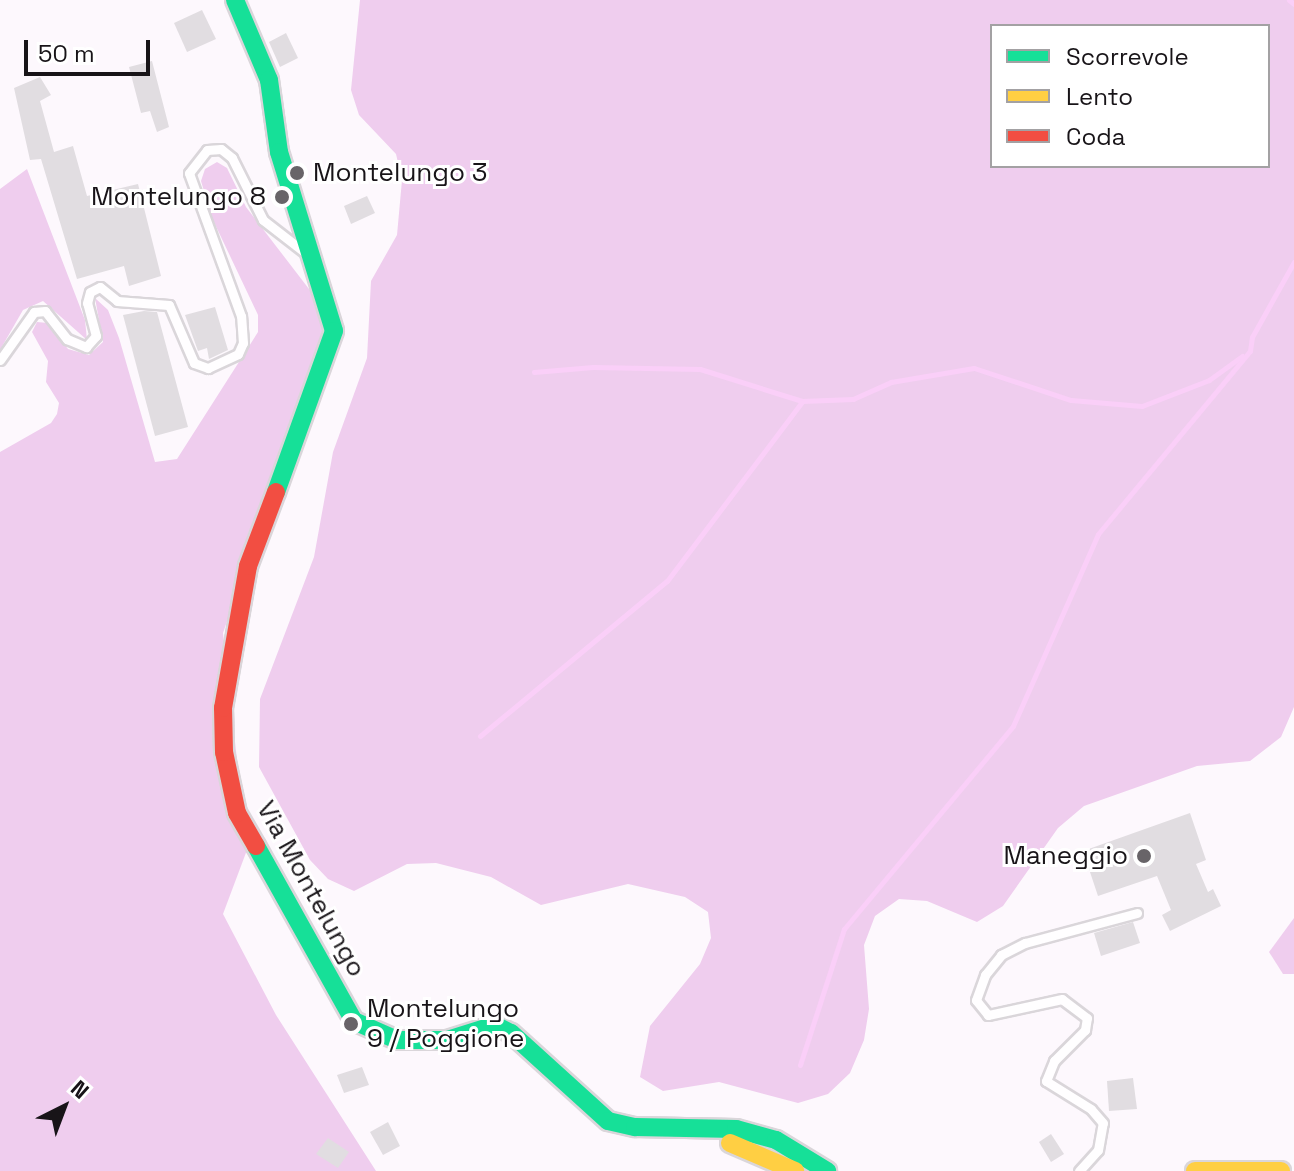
<!DOCTYPE html>
<html>
<head>
<meta charset="utf-8">
<style>
	body { margin:0 }
	#map { position:relative; width:1294px; height:1171px; overflow:hidden; background:#fdf8fd; font-family:"Space Grotesk",sans-serif }
	div>[style] { position:absolute }
	[style*='--x'] { left:calc(var(--x)*1px); top:calc(var(--y)*1px); width:calc(var(--w)*1px); rotate:calc(var(--a)*1deg) }
	.forest>* { inset:0; background:#efcdee }
	.stream>* { height:5px; margin:-2.5px; padding:0 2.5px; transform-origin:2.5px; border-radius:2.5px; background:#facff8 }
	.building>* { inset:0; background:#e1dde1 }
	.roads { filter:drop-shadow(2px 0 #dad6da) drop-shadow(-2px 0 #dad6da) drop-shadow(0 2px #dad6da) drop-shadow(0 -2px #dad6da) }
	.lane>* { height:9px; margin:-4.5px; padding:0 4.5px; transform-origin:4.5px; border-radius:4.5px; background:#fffeff }
	.fast>* { height:18px; margin:-9px; padding:0 9px; transform-origin:9px; border-radius:9px; background:#16e098 }
	.slow>* { height:18px; margin:-9px; padding:0 9px; transform-origin:9px; border-radius:9px; background:#ffcf43 }
	.jam>* { height:18px; margin:-9px; padding:0 9px; transform-origin:9px; border-radius:9px; background:#f24e42 }
	.dots>* { width:22px; height:22px; translate:-50% -50%; box-sizing:border-box; border:4px solid #fff; border-radius:50% }
	span { translate:-50% -50%; white-space:nowrap; text-align:center; line-height:1.15; -webkit-text-stroke:6px #fff; paint-order:stroke }
	.poi-label { font-size:26px; color:#181418 }
	.left { translate:0 -50%; text-align:left }
	.right { translate:-100% -50%; text-align:right }
	.street-label { font-size:26px; color:#181418 }
	.legend { position:absolute; left:990px; top:24px; width:280px; height:144px; box-sizing:border-box; background:#fff; border:2px solid #a3a1a3; margin:0; padding:10px 14px; list-style:none; font-size:24px; color:#181418 }
	.legend li { display:flex; align-items:center; gap:16px; height:40px }
	.legend b { width:40px; border:2px solid #a3a1a3 }
	.north { position:absolute; left:24px; top:1067px; width:80px; height:80px; -webkit-text-stroke:6px #fff; paint-order:stroke; rotate:42deg; font-size:22px; font-weight:700; line-height:32px; text-align:center; color:#181418 }
	.north::after { content:''; display:block; margin:auto; width:28px; height:36px; background:#181418; clip-path:polygon(50% 0,100% 100%,50% 72%,0 100%) }
	.scale { position:absolute; left:24px; top:40px; width:126px; height:36px; box-sizing:border-box; border:4px solid #181418; border-top:0; padding-left:10px; font-size:24px; line-height:28px; white-space:nowrap; color:#181418; -webkit-text-stroke:6px #fff; paint-order:stroke }
</style>
</head>
<body>
<div id="map">
	<div class="forest">
		<div style="clip-path:polygon(evenodd,360px 0,1294px 0,1294px 707px,1281px 737px,1250px 761px,1197px 766px,1084px 806px,1058px 828px,1003px 906px,977px 922px,927px 901px,899px 899px,875px 916px,864px 945px,869px 1009px,864px 1040px,850px 1073px,828px 1094px,798px 1103px,719px 1082px,663px 1091px,640px 1077px,650px 1026px,700px 964px,711px 938px,708px 912px,685px 897px,628px 884px,541px 905px,491px 877px,436px 863px,407px 864px,354px 891px,328px 879px,310px 860px,259px 767px,260px 699px,314px 557px,333px 452px,367px 358px,371px 281px,397px 235px,402px 180px,396px 154px,359px 115px,351px 90px,360px 0,992px 26px,1268px 26px,1268px 166px,992px 166px,992px 26px)"></div>
		<div style="clip-path:polygon(217px 162px,227px 168px,246px 207px,319px 302px,327px 331px,223px 633px,247px 850px,223px 914px,276px 1015px,376px 1171px,0 1171px,0 452px,51px 423px,57px 414px,59px 403px,46px 382px,48px 361px,32px 332px,37px 322px,48px 323px,68px 349px,89px 355px,103px 342px,95px 298px,108px 310px,119px 338px,155px 462px,177px 459px,258px 332px,258px 315px,212px 218px,201px 181px,205px 169px)"></div>
		<div style="clip-path:polygon(27px 169px,85px 320px,87px 340px,43px 301px,23px 310px,0 350px,0 189px)"></div>
		<div style="clip-path:polygon(1294px 918px,1294px 974px,1283px 974px,1269px 952px)"></div>
	</div>
	<div class="stream">
		<div style="--x:1289;--y:0;--w:6;--a:39"></div>
		<div style="--x:534;--y:372;--w:59;--a:-4.8"></div>
		<div style="--x:593;--y:367;--w:107;--a:1.1"></div>
		<div style="--x:700;--y:369;--w:107;--a:17.4"></div>
		<div style="--x:802;--y:401;--w:51;--a:-2.2"></div>
		<div style="--x:853;--y:399;--w:42;--a:-24.1"></div>
		<div style="--x:891;--y:382;--w:84;--a:-9.6"></div>
		<div style="--x:974;--y:368;--w:102;--a:18.3"></div>
		<div style="--x:1071;--y:400;--w:71;--a:4.8"></div>
		<div style="--x:1142;--y:406;--w:72;--a:-21.2"></div>
		<div style="--x:1209;--y:380;--w:41;--a:-36"></div>
		<div style="--x:480;--y:736;--w:243;--a:-39.7"></div>
		<div style="--x:667;--y:581;--w:224;--a:-53"></div>
		<div style="--x:800;--y:1065;--w:143;--a:-72.1"></div>
		<div style="--x:844;--y:929;--w:264;--a:-50.2"></div>
		<div style="--x:1013;--y:726;--w:210;--a:-66.1"></div>
		<div style="--x:1098;--y:534;--w:238;--a:-50.3"></div>
		<div style="--x:1250;--y:351;--w:14;--a:-82"></div>
		<div style="--x:1252;--y:337;--w:86;--a:-60.8"></div>
	</div>
	<div class="building">
		<div style="clip-path:polygon(202px 10px,216px 39px,187px 52px,174px 23px)"></div>
		<div style="clip-path:polygon(286px 33px,298px 58px,280px 67px,269px 42px)"></div>
		<div style="clip-path:polygon(152px 61px,169px 127px,157px 132px,150px 111px,141px 113px,129px 67px)"></div>
		<div style="clip-path:polygon(40px 77px,51px 95px,40px 101px,54px 152px,73px 146px,87px 196px,138px 184px,161px 276px,129px 286px,124px 266px,77px 279px,41px 159px,30px 160px,14px 88px)"></div>
		<div style="clip-path:polygon(367px 196px,375px 213px,351px 224px,344px 206px)"></div>
		<div style="clip-path:polygon(215px 307px,228px 350px,209px 359px,207px 348px,198px 351px,185px 315px)"></div>
		<div style="clip-path:polygon(144px 311px,157px 312px,188px 427px,155px 436px,123px 315px)"></div>
		<div style="clip-path:polygon(1190px 813px,1206px 860px,1196px 864px,1208px 892px,1213px 889px,1221px 906px,1170px 931px,1162px 915px,1171px 910px,1157px 876px,1098px 896px,1083px 851px)"></div>
		<div style="clip-path:polygon(1133px 922px,1140px 943px,1101px 956px,1094px 933px)"></div>
		<div style="clip-path:polygon(362px 1067px,369px 1085px,344px 1093px,337px 1075px)"></div>
		<div style="clip-path:polygon(1133px 1078px,1137px 1109px,1109px 1111px,1107px 1081px)"></div>
		<div style="clip-path:polygon(388px 1122px,400px 1146px,383px 1155px,370px 1132px)"></div>
		<div style="clip-path:polygon(1051px 1134px,1064px 1154px,1051px 1162px,1039px 1142px)"></div>
		<div style="clip-path:polygon(328px 1138px,349px 1152px,338px 1168px,316px 1154px)"></div>
	</div>
	<div class="roads">
		<div class="lane">
			<div style="--x:0;--y:360;--w:59;--a:-54.7"></div>
			<div style="--x:34;--y:312;--w:11;--a:-5"></div>
			<div style="--x:45;--y:311;--w:36;--a:52"></div>
			<div style="--x:67;--y:339;--w:21;--a:23"></div>
			<div style="--x:86;--y:347;--w:15;--a:-48"></div>
			<div style="--x:96;--y:336;--w:34;--a:-105"></div>
			<div style="--x:87;--y:303;--w:11;--a:-75"></div>
			<div style="--x:90;--y:292;--w:11;--a:-27"></div>
			<div style="--x:100;--y:287;--w:22;--a:39"></div>
			<div style="--x:117;--y:301;--w:52;--a:4.4"></div>
			<div style="--x:169;--y:305;--w:63;--a:66.7"></div>
			<div style="--x:194;--y:363;--w:15;--a:20"></div>
			<div style="--x:208;--y:368;--w:33;--a:-25"></div>
			<div style="--x:238;--y:354;--w:12;--a:-66"></div>
			<div style="--x:243;--y:343;--w:27;--a:-94"></div>
			<div style="--x:241;--y:316;--w:152;--a:-110"></div>
			<div style="--x:189;--y:173;--w:29;--a:-52"></div>
			<div style="--x:207;--y:150;--w:14;--a:-4"></div>
			<div style="--x:221;--y:149;--w:14;--a:39"></div>
			<div style="--x:232;--y:158;--w:69;--a:63.4"></div>
			<div style="--x:263;--y:220;--w:51;--a:37.8"></div>
			<div style="--x:1079;--y:1171;--w:28;--a:-48"></div>
			<div style="--x:1098;--y:1150;--w:27;--a:-80"></div>
			<div style="--x:1103;--y:1123;--w:18;--a:-131"></div>
			<div style="--x:1091;--y:1109;--w:53;--a:-148.1"></div>
			<div style="--x:1046;--y:1081;--w:22;--a:-68"></div>
			<div style="--x:1054;--y:1061;--w:44;--a:-45"></div>
			<div style="--x:1085;--y:1030;--w:12;--a:-81"></div>
			<div style="--x:1087;--y:1018;--w:31;--a:-143"></div>
			<div style="--x:1062;--y:999;--w:76;--a:167.8"></div>
			<div style="--x:988;--y:1015;--w:19;--a:-129"></div>
			<div style="--x:976;--y:1000;--w:27;--a:-70"></div>
			<div style="--x:985;--y:975;--w:26;--a:-51"></div>
			<div style="--x:1001;--y:955;--w:27;--a:-27"></div>
			<div style="--x:1025;--y:943;--w:116;--a:-15"></div>
		</div>
		<div class="fast">
			<div style="--x:235;--y:0;--w:87;--a:67"></div>
			<div style="--x:269;--y:80;--w:73;--a:82.1"></div>
			<div style="--x:279;--y:152;--w:187;--a:72.9"></div>
			<div style="--x:334;--y:331;--w:171;--a:109.8"></div>
			<div style="--x:256;--y:846;--w:201;--a:60.8"></div>
			<div style="--x:354;--y:1021;--w:47;--a:23.8"></div>
			<div style="--x:397;--y:1040;--w:50;--a:0"></div>
			<div style="--x:447;--y:1040;--w:50;--a:-17.4"></div>
			<div style="--x:495;--y:1025;--w:18;--a:27"></div>
			<div style="--x:511;--y:1033;--w:131;--a:42.2"></div>
			<div style="--x:608;--y:1121;--w:28;--a:13"></div>
			<div style="--x:635;--y:1127;--w:101;--a:1.1"></div>
			<div style="--x:736;--y:1129;--w:41;--a:15.4"></div>
			<div style="--x:776;--y:1140;--w:60;--a:31.3"></div>
		</div>
		<div class="slow">
			<div style="--x:730;--y:1143;--w:71;--a:23.3"></div>
			<div style="--x:1195;--y:1171;--w:86;--a:0"></div>
		</div>
		<div class="jam">
			<div style="--x:256;--y:846;--w:38;--a:-120"></div>
			<div style="--x:237;--y:813;--w:62;--a:-102"></div>
			<div style="--x:224;--y:752;--w:44;--a:-91.3"></div>
			<div style="--x:223;--y:708;--w:144;--a:-80"></div>
			<div style="--x:248;--y:566;--w:79;--a:-69.3"></div>
		</div>
	</div>
	<div class="dots">
		<div style="left:297px;top:173px;background:#686468"></div>
		<div style="left:282px;top:197px;background:#686468"></div>
		<div style="left:1144px;top:856px;background:#686468"></div>
		<div style="left:351px;top:1024px;background:#686468"></div>
	</div>
	<div class="poi-label">
		<span class="left" style="left:313px;top:173px">Montelungo 3</span>
		<span class="right" style="left:266px;top:197px">Montelungo 8</span>
		<span class="right" style="left:1128px;top:856px">Maneggio</span>
		<span class="left" style="left:367px;top:1024px">Montelungo<br>9 / Poggione</span>
	</div>
	<div class="street-label">
		<span style="left:311px;top:889px;rotate:61deg">Via Montelungo</span>
	</div>
	<ul class="legend">
	<li><b style="height:10px;background:#16e098"></b>Scorrevole</li>
	<li><b style="height:10px;background:#ffcf43"></b>Lento</li>
	<li><b style="height:10px;background:#f24e42"></b>Coda</li>
	</ul>
	<div class="north">N</div>
	<div class="scale">50 m</div>
</div>
</body>
</html>
